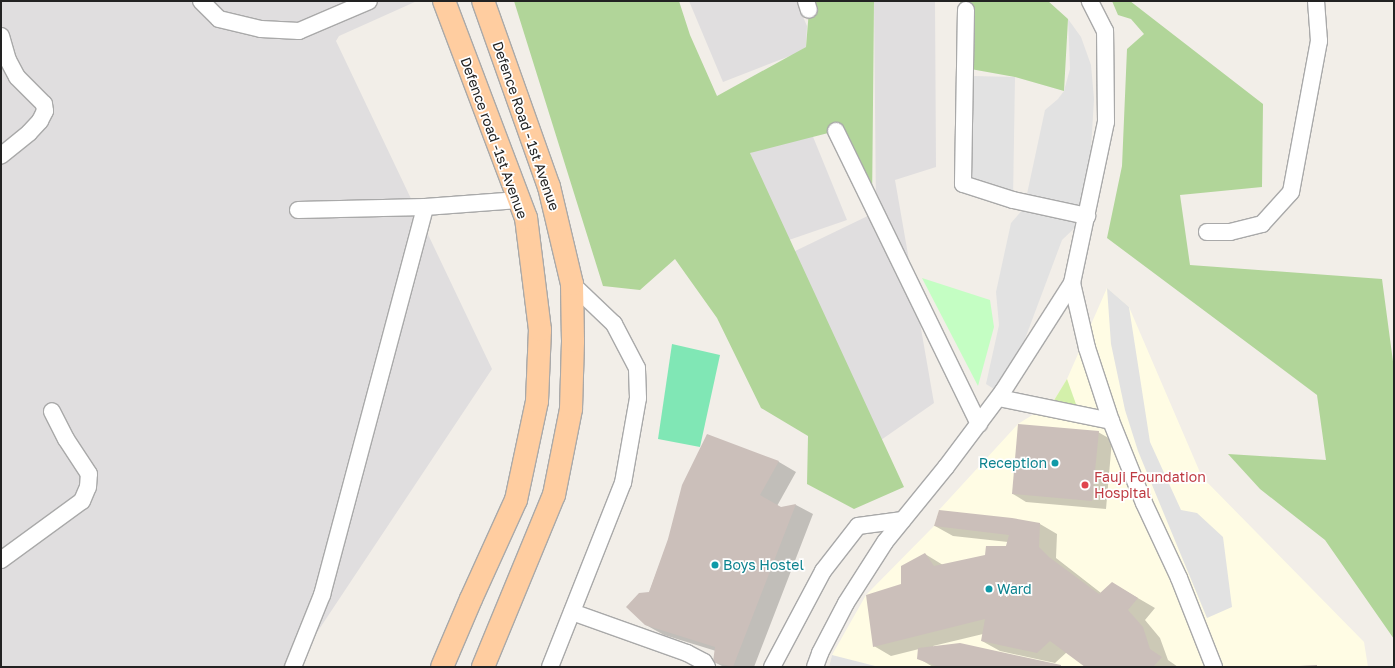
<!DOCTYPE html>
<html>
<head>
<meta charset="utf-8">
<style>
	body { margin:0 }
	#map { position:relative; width:1395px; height:668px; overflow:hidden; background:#f2eee8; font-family:"Golos Text",sans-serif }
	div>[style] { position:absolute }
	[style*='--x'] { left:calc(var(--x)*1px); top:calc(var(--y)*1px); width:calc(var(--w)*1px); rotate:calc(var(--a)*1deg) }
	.residential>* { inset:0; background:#e0dedf }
	.education>* { inset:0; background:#fffce4 }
	.grass>* { inset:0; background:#d3f0aa }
	.forest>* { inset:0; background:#b1d599 }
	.park>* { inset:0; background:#c4fec3 }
	.pitch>* { inset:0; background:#80e7b5 }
	.parking>* { inset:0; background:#e2e2e2 }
	.shadow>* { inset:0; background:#0003 }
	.building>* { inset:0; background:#cbbfba }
	.roads { filter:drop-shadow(1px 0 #a9a9a9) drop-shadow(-1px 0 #a9a9a9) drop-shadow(0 1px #a9a9a9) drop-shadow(0 -1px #a9a9a9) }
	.street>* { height:16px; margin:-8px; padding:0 8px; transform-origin:8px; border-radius:8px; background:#fff }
	.primary>* { height:22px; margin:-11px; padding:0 11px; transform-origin:11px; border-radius:11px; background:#ffcda0 }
	.dots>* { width:11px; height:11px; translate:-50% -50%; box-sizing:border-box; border:2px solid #fff; border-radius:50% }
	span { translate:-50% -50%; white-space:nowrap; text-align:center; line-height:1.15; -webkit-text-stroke:3.5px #fff; paint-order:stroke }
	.street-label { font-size:14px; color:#222 }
	.culture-label { font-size:14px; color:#0d838f }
	.right { translate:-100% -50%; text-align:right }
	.left { translate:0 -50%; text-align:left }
	.health-label { font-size:14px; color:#be3a42 }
	.frame { position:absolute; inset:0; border:2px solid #222; pointer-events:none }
</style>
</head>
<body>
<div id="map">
	<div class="residential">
		<div style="clip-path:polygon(1px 1px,417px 1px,339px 36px,336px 41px,492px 369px,294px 667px,1px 667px)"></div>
		<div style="clip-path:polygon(689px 1px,796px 1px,807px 26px,806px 47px,795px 54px,723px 82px)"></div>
		<div style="clip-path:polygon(874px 1px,935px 1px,936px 167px,895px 180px,934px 403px,881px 440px,791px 253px,876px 212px)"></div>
		<div style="clip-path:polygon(809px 127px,847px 220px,786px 241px,750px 153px)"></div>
	</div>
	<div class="education">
		<div style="clip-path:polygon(1107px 288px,1129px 307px,1202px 477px,1364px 642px,1368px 667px,829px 667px,832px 655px,866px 595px,934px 526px,939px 510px,1018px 424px,1053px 402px,1067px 379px)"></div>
	</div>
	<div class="grass">
		<div style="clip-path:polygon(1067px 379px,1077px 407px,1053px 402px)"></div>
	</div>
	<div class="forest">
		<div style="clip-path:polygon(514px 1px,679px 1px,690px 35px,717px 96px,806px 47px,809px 10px,808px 1px,874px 1px,872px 206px,836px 131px,750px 153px,904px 487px,854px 509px,807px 484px,808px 436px,761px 408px,717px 318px,675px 259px,640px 290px,603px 286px)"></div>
		<div style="clip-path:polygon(959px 1px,1048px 1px,1068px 19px,1064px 91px,1015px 77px,965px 68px,966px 10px)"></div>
		<div style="clip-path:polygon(1112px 1px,1130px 1px,1263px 104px,1262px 187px,1180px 195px,1190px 265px,1382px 279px,1394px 369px,1394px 639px,1325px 540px,1260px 489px,1228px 454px,1326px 460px,1317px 395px,1107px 238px,1122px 166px,1127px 49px,1144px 34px,1131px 19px,1118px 15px)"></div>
	</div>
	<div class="park">
		<div style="clip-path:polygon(922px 278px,990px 300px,994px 327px,978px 386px)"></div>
	</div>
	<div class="pitch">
		<div style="clip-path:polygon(672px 344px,720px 355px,700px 447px,658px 439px)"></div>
	</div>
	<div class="parking">
		<div style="clip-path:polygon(1068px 19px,1081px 37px,1091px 65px,1094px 99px,1087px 216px,1062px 240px,1016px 363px,999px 392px,986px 384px,999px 325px,996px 292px,1011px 223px,1024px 208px,1045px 110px,1058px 99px,1064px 91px,1070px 69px)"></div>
		<div style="clip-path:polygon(973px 76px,1015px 77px,1013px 200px,969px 186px)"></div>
		<div style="clip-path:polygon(1107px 288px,1129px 307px,1150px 442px,1181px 510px,1197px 513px,1223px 537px,1232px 607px,1207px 618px,1138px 451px,1125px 410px,1111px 344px)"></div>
		<div style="clip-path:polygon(832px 655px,879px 667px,829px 667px)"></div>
	</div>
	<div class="shadow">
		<div style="clip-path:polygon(1098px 432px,1112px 440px,1106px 509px,1026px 502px,1013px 494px)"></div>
		<div style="clip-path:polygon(707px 435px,779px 462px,796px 472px,777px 506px,780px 508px,796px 505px,813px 514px,754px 667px,724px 667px,714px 662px,716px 651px,664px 635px,646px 625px,649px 593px)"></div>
		<div style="clip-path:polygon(1040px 524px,1057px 534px,1056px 558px,1101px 593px,1112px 583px,1155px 608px,1145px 620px,1160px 638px,1168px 660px,1178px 667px,1087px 667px,1067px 652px,1055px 663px,1000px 651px,982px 641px,983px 634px,933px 646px,933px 647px,1062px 667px,933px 667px,918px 658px,919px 649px,891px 656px,874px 646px,902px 585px,925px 554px,943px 565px,985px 556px,1006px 547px,1008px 542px,953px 536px,935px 526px)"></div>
	</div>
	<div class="building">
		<div style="clip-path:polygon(1018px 424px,1099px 431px,1092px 501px,1012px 494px)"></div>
		<div style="clip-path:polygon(707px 434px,779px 461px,760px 495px,781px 507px,796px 504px,733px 667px,713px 662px,715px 647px,645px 625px,626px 607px,639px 593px,649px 592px,668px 539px,682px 485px)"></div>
		<div style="clip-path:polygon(939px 510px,1012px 518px,1040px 523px,1039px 547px,1049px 557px,1099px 594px,1112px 582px,1138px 598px,1128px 610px,1143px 627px,1150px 649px,1162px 657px,1153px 667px,1085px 667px,1050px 641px,1037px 653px,981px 641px,985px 619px,873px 647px,866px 595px,901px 584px,901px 566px,925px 553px,934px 566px,985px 555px,986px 546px,1006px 546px,1009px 535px,934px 526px)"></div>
		<div style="clip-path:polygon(960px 643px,1061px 665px,1061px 667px,939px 667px,917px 659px,918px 648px)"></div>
		<div style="clip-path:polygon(1317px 665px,1317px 667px,1299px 667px,1299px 666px)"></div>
	</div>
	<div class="roads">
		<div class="street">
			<div style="--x:201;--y:1;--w:25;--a:45"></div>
			<div style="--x:219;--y:19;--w:43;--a:13.4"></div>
			<div style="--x:261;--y:29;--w:38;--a:3"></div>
			<div style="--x:299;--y:31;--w:76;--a:-23.2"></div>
			<div style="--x:806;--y:1;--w:9;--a:72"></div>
			<div style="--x:966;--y:10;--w:174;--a:91"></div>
			<div style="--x:963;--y:184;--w:52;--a:17.7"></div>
			<div style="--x:1013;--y:200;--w:76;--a:12.2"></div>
			<div style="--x:1;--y:36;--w:25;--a:74"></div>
			<div style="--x:8;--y:60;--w:19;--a:62"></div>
			<div style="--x:17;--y:77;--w:38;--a:45"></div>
			<div style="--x:44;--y:104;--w:7;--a:82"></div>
			<div style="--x:45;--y:111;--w:11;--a:117"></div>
			<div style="--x:40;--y:121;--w:16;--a:133"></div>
			<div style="--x:29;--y:133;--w:36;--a:141"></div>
			<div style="--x:836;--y:131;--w:326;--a:64"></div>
			<div style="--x:298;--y:210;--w:127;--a:-1.4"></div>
			<div style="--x:425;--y:207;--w:94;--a:-4.3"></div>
			<div style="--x:1207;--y:232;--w:23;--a:0"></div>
			<div style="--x:1230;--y:232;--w:33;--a:-14"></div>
			<div style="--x:1262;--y:224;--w:43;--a:-47.8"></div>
			<div style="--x:1291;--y:192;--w:154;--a:-79.5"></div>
			<div style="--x:1319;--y:41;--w:40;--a:-94.3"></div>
			<div style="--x:1072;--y:283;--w:67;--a:77"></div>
			<div style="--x:1087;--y:348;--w:77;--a:71.8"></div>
			<div style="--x:1111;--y:421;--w:88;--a:68.1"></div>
			<div style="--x:1144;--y:503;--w:83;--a:65"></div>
			<div style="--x:1179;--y:578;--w:96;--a:68.5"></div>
			<div style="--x:999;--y:398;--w:114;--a:11.6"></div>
			<div style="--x:1;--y:560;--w:100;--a:-36.1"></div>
			<div style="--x:82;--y:501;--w:15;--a:-67"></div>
			<div style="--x:88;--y:487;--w:13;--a:-86"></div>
			<div style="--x:89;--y:474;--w:42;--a:-123.3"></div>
			<div style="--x:66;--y:439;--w:31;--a:-117"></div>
			<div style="--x:572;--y:612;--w:122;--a:19.6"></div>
			<div style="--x:687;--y:653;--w:19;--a:28"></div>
			<div style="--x:704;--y:662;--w:6;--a:59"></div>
			<div style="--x:293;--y:667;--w:78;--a:-68.1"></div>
			<div style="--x:322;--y:595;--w:401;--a:-75.1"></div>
			<div style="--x:550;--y:667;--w:198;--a:-68.4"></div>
			<div style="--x:623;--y:483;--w:86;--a:-80"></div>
			<div style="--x:638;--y:398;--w:30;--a:-92"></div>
			<div style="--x:637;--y:368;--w:50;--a:-117.6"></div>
			<div style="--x:614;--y:324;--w:58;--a:-136.4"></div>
			<div style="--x:772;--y:667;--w:109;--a:-62"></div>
			<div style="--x:823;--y:571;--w:57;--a:-52.1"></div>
			<div style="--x:858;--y:526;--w:45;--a:-7.6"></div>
			<div style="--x:815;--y:667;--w:15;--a:-70"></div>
			<div style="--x:820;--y:653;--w:56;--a:-62.5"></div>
			<div style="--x:846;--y:603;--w:72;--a:-57.4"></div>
			<div style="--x:885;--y:542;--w:97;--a:-50.9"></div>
			<div style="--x:946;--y:467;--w:95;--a:-53.1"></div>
			<div style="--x:1003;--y:391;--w:128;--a:-57.4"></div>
			<div style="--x:1072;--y:283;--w:165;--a:-78.1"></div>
			<div style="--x:1106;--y:122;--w:91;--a:-90.6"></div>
			<div style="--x:1105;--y:31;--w:34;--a:-117"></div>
		</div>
		<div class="primary">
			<div style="--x:442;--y:667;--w:74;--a:-66.9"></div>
			<div style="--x:471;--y:599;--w:109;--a:-65.6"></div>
			<div style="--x:516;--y:500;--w:101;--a:-78"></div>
			<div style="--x:537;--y:401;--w:71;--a:-87.6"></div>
			<div style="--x:540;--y:330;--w:113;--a:-97.1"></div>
			<div style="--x:526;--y:218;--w:232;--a:-110.7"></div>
			<div style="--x:483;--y:667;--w:186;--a:-67.6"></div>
			<div style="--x:554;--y:495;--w:88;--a:-78.8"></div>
			<div style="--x:571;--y:409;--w:68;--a:-88.3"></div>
			<div style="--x:573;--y:341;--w:57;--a:-91"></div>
			<div style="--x:572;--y:284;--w:100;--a:-103.3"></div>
			<div style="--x:549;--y:187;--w:197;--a:-109.5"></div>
		</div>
	</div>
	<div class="dots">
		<div style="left:1055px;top:463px;background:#0f9aa8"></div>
		<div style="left:1085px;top:485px;background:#e0444e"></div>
		<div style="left:715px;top:565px;background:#0f9aa8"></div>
		<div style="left:989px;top:589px;background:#0f9aa8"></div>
	</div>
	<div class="street-label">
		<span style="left:526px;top:126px;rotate:71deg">Defence Road - 1st Avenue</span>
		<span style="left:494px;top:138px;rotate:70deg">Defence road -1st Avenue</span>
	</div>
	<div class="culture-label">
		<span class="right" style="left:1047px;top:463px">Reception</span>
		<span class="left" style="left:723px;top:565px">Boys Hostel</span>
		<span class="left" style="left:997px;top:589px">Ward</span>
	</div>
	<div class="health-label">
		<span class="left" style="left:1094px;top:485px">Fauji Foundation<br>Hospital</span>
	</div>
	<div class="frame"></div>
</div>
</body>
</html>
